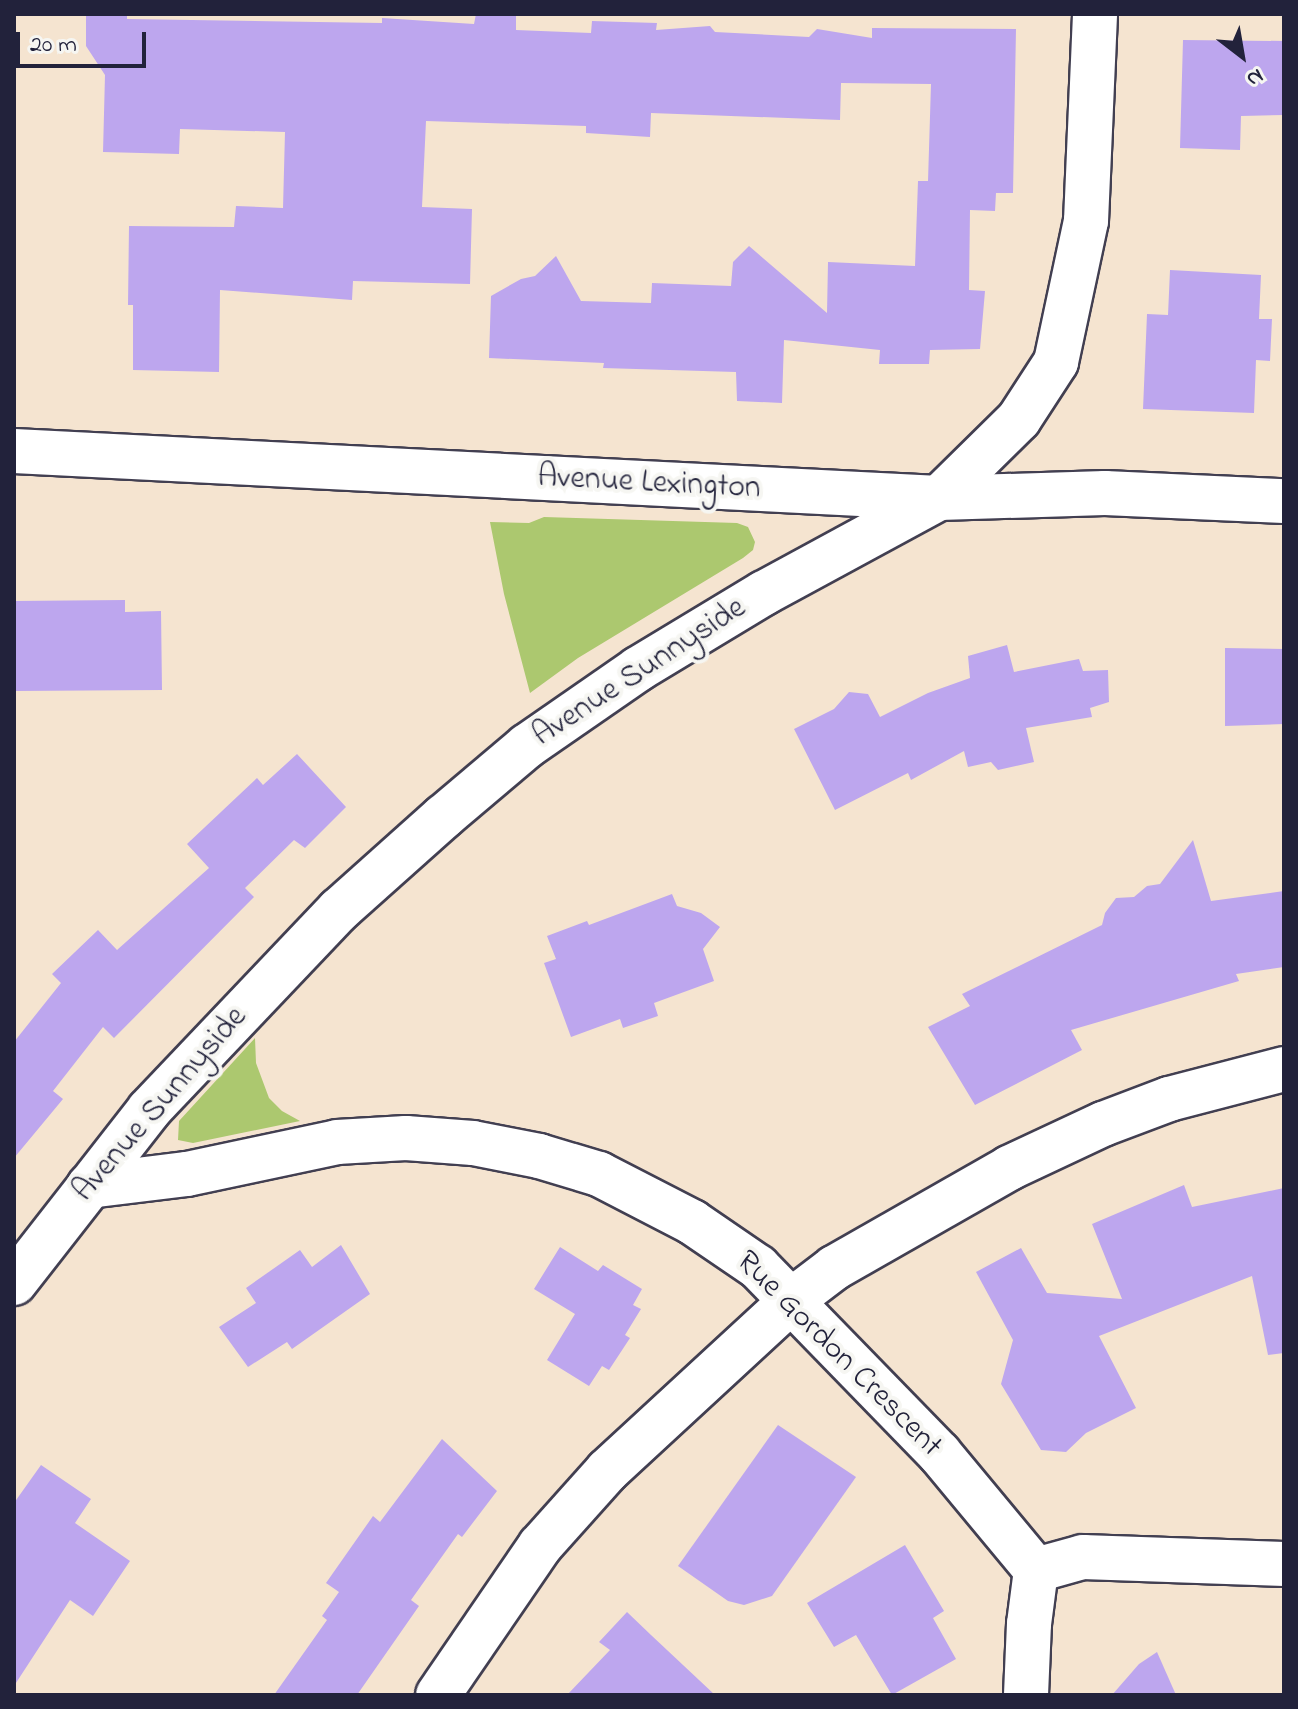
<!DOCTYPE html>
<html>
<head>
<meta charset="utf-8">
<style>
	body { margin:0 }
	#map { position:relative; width:1298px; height:1709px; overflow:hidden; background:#f5e4d0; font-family:"Indie Flower",sans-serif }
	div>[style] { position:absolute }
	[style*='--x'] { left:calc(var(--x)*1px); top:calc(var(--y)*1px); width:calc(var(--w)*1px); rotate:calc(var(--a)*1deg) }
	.green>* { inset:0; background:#acc86f }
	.building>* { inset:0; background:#bda6ee }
	.roads { filter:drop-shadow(2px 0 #423f51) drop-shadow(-2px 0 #423f51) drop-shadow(0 2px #423f51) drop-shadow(0 -2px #423f51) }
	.minor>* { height:44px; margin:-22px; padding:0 22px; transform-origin:22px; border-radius:22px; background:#fff }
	span { translate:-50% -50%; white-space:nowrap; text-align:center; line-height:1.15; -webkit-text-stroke:8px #f6f6f2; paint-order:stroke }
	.street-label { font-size:32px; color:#22223b }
	.frame { position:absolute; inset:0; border:16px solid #22223b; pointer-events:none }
	.north { position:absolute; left:1202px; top:16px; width:80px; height:80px; -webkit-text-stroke:6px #f6f6f2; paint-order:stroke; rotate:149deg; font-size:22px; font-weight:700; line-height:32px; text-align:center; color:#22223b }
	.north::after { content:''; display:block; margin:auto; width:28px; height:36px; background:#22223b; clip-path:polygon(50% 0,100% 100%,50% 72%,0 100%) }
	.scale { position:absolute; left:16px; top:32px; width:130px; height:36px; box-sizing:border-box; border:4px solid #22223b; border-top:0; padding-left:10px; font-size:24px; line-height:28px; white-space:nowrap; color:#22223b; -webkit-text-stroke:6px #f6f6f2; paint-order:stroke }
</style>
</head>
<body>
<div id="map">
	<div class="green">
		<div style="clip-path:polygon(544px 517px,737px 523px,748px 527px,755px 542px,753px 550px,743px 558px,578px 658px,530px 693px,504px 594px,490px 522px,529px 523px)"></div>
		<div style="clip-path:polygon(255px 1038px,256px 1063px,269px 1098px,282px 1111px,300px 1121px,193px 1143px,178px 1140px,179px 1121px)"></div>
	</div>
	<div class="building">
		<div style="clip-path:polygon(86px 14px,127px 14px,127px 19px,382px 23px,382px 18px,474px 24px,476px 14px,516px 16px,516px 30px,591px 33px,592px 21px,657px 23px,656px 30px,710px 26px,715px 32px,809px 37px,817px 29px,872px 38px,872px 28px,1016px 29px,1013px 193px,996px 193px,995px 211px,970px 210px,969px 290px,985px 291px,980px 349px,930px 350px,929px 364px,879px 364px,880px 350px,784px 340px,782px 403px,737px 401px,736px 372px,603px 368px,604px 363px,489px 358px,491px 296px,521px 279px,535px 276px,556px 256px,581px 301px,651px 303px,652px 283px,731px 286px,733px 262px,749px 246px,827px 313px,828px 262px,915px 266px,918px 181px,928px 181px,931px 84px,841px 83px,840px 120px,651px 113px,650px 137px,586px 133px,586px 126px,426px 121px,422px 207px,472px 209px,470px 284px,353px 281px,352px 300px,220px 290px,219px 372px,133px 370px,133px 305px,128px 305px,129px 226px,234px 227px,236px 206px,283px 208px,285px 132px,180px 129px,179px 154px,103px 152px,105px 75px,86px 46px)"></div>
		<div style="clip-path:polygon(1183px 40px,1284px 41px,1284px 115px,1241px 116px,1240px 150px,1180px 148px)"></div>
		<div style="clip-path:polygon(1170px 270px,1261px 275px,1259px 319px,1272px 319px,1270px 361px,1256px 360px,1254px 413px,1143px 409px,1147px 314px,1168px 315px)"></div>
		<div style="clip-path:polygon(125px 600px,125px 612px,161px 611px,162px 690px,14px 691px,14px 601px)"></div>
		<div style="clip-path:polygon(1007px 645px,1014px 672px,1079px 659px,1083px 671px,1108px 670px,1109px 702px,1090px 708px,1092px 717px,1026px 728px,1034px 762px,998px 770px,991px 762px,968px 767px,964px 751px,911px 780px,908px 773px,835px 810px,794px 729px,834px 709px,849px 692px,868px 694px,880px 717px,928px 693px,970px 678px,968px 656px)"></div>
		<div style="clip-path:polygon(1225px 648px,1284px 649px,1284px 724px,1225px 726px)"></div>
		<div style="clip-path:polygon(297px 754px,346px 807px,305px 848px,294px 840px,245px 888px,254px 897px,114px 1038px,103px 1027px,53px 1091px,63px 1099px,14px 1158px,14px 1042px,61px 983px,52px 974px,98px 930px,117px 950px,209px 868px,187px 844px,257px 778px,263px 785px)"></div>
		<div style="clip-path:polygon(1193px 840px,1211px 901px,1284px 891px,1284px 967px,1236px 974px,1239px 981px,1071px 1030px,1082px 1050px,975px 1105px,928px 1027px,970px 1006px,962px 994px,1102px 925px,1105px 913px,1116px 898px,1134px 897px,1147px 886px,1160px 884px)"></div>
		<div style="clip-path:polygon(672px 894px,677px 906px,701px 913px,720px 927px,703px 949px,714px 981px,654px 1003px,658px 1016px,623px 1028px,620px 1019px,571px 1037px,544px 963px,556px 959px,547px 936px,587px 921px,589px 925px)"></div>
		<div style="clip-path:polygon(1184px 1185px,1192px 1207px,1284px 1188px,1284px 1353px,1268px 1355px,1252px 1276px,1099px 1336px,1136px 1408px,1086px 1433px,1066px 1452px,1041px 1450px,1001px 1384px,1013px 1340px,976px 1272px,1021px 1248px,1047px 1293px,1122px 1299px,1092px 1224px)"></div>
		<div style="clip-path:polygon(341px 1245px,370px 1294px,292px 1349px,287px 1342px,248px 1367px,219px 1327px,256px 1303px,246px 1288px,300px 1250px,312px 1267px)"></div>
		<div style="clip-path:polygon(560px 1247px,598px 1271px,603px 1265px,642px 1289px,633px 1305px,641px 1309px,625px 1335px,630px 1338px,609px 1370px,602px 1366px,589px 1386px,547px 1360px,575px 1314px,534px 1289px)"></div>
		<div style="clip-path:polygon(778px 1425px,856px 1477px,772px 1596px,744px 1605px,728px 1601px,678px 1566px)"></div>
		<div style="clip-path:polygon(442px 1439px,497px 1491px,462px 1537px,458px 1534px,411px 1600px,419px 1606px,357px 1695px,274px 1695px,327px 1620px,322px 1616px,339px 1592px,326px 1583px,373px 1516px,380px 1522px)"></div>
		<div style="clip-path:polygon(41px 1465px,91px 1499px,75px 1523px,130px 1561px,93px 1616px,70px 1600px,14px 1686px,14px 1503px)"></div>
		<div style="clip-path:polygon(905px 1545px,944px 1611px,933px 1618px,956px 1659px,892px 1695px,856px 1635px,834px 1647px,807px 1603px)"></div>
		<div style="clip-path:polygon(627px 1612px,651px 1635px,715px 1695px,567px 1695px,610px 1650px,599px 1642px)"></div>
		<div style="clip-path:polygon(1157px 1652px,1176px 1695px,1112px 1695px,1139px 1664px)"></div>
	</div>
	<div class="roads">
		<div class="minor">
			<div style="--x:14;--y:451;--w:926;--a:2.91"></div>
			<div style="--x:939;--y:498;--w:166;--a:-1.7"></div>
			<div style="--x:1105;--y:493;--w:179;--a:2.6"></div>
			<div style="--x:89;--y:1186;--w:99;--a:-7"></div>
			<div style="--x:187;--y:1174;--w:153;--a:-12"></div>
			<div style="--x:337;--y:1142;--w:69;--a:-3.3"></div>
			<div style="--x:406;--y:1138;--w:67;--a:4.3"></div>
			<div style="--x:473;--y:1143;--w:67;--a:11.1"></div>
			<div style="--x:539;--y:1156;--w:63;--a:16.7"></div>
			<div style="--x:599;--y:1174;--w:105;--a:27.3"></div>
			<div style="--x:692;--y:1222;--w:80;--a:34.3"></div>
			<div style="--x:758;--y:1267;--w:260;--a:45.8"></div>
			<div style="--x:939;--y:1453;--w:152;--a:50.3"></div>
			<div style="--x:14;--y:1283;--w:219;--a:-52"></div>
			<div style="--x:149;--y:1110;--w:276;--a:-46.5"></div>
			<div style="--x:339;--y:910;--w:140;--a:-41.8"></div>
			<div style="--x:443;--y:817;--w:110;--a:-40.2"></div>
			<div style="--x:527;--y:746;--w:135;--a:-34.7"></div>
			<div style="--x:638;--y:669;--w:147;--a:-31.1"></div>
			<div style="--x:764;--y:593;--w:199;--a:-28.5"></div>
			<div style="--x:939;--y:498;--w:112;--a:-44.6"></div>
			<div style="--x:1019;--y:419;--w:68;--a:-57"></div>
			<div style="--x:1056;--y:362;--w:144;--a:-78"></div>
			<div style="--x:1086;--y:221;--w:207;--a:-87.5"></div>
			<div style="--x:1036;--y:1570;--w:49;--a:-15.5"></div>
			<div style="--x:1083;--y:1557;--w:201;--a:2"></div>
			<div style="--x:438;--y:1695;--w:181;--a:-55.6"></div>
			<div style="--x:540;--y:1546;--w:101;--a:-48.2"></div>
			<div style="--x:607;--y:1471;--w:252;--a:-42.7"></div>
			<div style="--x:792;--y:1300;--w:53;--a:-37.3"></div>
			<div style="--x:834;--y:1268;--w:202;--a:-29.7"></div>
			<div style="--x:1009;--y:1168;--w:104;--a:-25.1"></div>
			<div style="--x:1103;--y:1124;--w:71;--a:-20.7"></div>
			<div style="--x:1169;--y:1099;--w:119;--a:-14.6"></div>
			<div style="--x:1026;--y:1695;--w:71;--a:-87.6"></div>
			<div style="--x:1029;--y:1624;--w:54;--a:-82.6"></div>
		</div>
	</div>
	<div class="street-label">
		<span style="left:649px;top:484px;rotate:3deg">Avenue Lexington</span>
		<span style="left:640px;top:673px;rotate:-33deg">Avenue Sunnyside</span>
		<span style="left:161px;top:1105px;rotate:-49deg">Avenue Sunnyside</span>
		<span style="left:838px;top:1355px;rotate:45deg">Rue Gordon Crescent</span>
	</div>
	<div class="frame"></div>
	<div class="north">N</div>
	<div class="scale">20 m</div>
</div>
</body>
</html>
